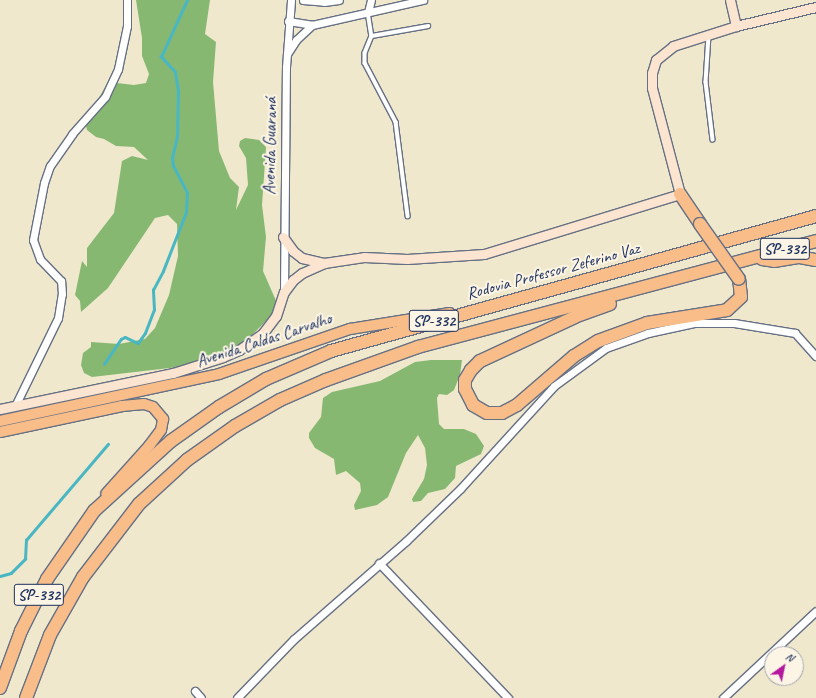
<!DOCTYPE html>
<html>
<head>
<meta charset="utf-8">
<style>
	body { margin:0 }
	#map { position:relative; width:816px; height:698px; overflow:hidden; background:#f0e8cc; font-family:Caveat,sans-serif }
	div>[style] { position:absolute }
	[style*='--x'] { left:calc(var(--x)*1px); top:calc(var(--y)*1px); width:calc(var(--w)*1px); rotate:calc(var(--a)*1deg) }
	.forest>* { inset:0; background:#87b872 }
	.stream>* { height:2.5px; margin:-1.25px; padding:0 1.25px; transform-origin:1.25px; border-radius:1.25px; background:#49b7c3 }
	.roads { filter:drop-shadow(1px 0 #667084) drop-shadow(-1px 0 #667084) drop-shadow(0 1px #667084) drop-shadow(0 -1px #667084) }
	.lane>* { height:3.5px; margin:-1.75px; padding:0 1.75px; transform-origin:1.75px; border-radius:1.75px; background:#fff }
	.street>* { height:7px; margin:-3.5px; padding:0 3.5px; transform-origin:3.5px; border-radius:3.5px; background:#fff }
	.secondary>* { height:9px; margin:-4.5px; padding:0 4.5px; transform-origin:4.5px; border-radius:4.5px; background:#fce5d0 }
	.primary>* { height:10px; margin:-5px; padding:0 5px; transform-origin:5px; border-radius:5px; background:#f8bd89 }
	.highway>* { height:12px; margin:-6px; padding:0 6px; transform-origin:6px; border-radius:6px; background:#f8bd89 }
	.bridges { filter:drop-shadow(1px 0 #667084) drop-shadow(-1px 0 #667084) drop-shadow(0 1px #667084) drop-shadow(0 -1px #667084) }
	.highway-bridge>* { height:12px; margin:-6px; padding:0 6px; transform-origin:6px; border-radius:6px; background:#f8bd89 }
	span { translate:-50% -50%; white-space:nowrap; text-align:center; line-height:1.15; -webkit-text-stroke:4px #fcf5e5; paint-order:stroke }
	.shield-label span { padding:1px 3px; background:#fcf5e5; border:1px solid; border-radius:3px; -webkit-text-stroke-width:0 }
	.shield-label { font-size:16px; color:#1b2f5e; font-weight:700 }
	.street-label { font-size:17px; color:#1b2f5e }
	.north { position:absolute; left:764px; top:646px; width:40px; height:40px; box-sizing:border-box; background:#fcf5e5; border:1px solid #a2a6af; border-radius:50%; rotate:33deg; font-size:11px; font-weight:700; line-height:16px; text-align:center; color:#1b2f5e }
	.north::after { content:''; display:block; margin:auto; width:14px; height:18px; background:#b5179e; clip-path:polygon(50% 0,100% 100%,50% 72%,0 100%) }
</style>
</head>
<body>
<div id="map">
	<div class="forest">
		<div style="clip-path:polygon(136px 0,210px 0,205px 34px,216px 42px,213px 82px,219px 151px,230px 178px,239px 187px,236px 210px,248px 185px,246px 158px,239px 146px,240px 141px,245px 138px,259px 140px,266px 147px,262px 205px,266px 237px,263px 271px,277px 303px,270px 317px,245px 342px,236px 348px,187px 366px,92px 377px,84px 373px,81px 365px,83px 353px,91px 347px,91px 342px,119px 344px,145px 339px,155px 328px,169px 295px,178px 256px,177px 224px,168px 215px,155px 218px,108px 288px,81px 312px,80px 301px,75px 295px,82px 261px,87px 267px,87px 248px,114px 213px,122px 161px,132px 156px,148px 160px,134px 147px,116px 146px,104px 139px,96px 137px,87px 130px,85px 122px,108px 82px,134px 85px,146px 83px,149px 74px,142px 56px,142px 38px)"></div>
		<div style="clip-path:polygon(431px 360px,462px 360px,460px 375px,454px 390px,447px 395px,439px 394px,437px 398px,439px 424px,444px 429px,464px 429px,476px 434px,484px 446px,481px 454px,456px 466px,455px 478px,445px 489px,428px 493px,421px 501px,413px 502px,412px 499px,424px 479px,427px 465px,425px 448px,418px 435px,406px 453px,388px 497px,377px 505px,355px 510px,354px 505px,361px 491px,360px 483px,346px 471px,336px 475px,334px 459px,315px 448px,309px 438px,309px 433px,321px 417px,323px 398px,332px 392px,380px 381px,415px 362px)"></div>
	</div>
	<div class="stream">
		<div style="--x:104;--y:364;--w:30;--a:-56"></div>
		<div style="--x:121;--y:339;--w:4;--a:-27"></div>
		<div style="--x:125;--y:337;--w:14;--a:25"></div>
		<div style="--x:138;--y:343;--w:12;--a:-55"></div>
		<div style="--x:145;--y:333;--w:25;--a:-69"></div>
		<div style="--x:154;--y:310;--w:20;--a:-93"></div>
		<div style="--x:153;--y:290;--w:21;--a:-62"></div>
		<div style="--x:163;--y:271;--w:63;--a:-68.7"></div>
		<div style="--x:186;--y:212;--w:19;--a:-87"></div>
		<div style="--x:187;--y:193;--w:30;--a:-117"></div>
		<div style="--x:173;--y:166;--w:8;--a:-97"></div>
		<div style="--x:172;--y:158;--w:22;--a:-77"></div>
		<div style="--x:177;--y:137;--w:46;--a:-88.8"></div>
		<div style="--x:178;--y:91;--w:19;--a:-99"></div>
		<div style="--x:175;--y:72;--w:21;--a:-133"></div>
		<div style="--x:161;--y:57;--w:63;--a:-65.5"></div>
		<div style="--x:0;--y:576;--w:11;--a:-15"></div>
		<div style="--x:11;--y:573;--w:20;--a:-45"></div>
		<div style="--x:25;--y:559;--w:19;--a:-87"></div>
		<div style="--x:26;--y:540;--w:126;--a:-49.5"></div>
	</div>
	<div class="roads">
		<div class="lane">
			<div style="--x:368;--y:12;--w:24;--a:81"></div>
			<div style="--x:372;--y:36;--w:18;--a:112"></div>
			<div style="--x:365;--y:53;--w:10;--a:90"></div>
			<div style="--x:365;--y:63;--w:67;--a:62.3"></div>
			<div style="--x:396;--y:122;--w:95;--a:82.7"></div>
			<div style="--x:372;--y:36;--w:57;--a:-10.1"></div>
			<div style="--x:709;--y:36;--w:46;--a:93.7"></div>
			<div style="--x:706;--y:82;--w:58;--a:83.1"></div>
		</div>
		<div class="street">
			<div style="--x:303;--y:0;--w:21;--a:5"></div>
			<div style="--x:324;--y:2;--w:15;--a:-8"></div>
			<div style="--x:368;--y:12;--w:12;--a:-76"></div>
			<div style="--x:288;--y:21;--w:24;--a:9"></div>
			<div style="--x:312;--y:25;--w:114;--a:-12.7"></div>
			<div style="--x:287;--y:54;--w:17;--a:-57"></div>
			<div style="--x:296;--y:40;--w:22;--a:-43"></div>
			<div style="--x:284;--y:292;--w:225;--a:-89.5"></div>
			<div style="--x:286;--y:67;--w:67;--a:-85.7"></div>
			<div style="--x:15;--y:406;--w:98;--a:-64"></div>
			<div style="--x:58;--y:318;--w:24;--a:-81"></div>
			<div style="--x:62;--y:294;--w:13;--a:-94"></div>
			<div style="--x:61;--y:281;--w:30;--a:-134"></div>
			<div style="--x:40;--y:259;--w:20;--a:-110"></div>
			<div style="--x:33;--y:240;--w:58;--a:-79.1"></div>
			<div style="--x:44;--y:183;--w:18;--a:-71"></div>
			<div style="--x:50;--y:166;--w:39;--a:-55"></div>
			<div style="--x:72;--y:134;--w:50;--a:-48.3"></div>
			<div style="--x:105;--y:97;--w:31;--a:-65"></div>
			<div style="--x:118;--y:69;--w:44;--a:-78.2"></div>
			<div style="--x:127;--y:26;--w:26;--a:-90"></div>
			<div style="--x:379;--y:563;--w:187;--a:46.3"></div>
			<div style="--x:195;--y:691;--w:9;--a:49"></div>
			<div style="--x:237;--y:698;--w:82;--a:-46"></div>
			<div style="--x:294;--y:639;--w:149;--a:-41.2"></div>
			<div style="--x:406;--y:541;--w:75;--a:-43.9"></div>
			<div style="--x:460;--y:489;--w:139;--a:-47.6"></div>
			<div style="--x:554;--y:386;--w:64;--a:-36.2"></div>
			<div style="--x:606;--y:348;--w:45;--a:-19.7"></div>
			<div style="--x:648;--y:333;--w:47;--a:-12.3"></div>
			<div style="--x:694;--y:323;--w:40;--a:0"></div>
			<div style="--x:734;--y:323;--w:62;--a:9.3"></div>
			<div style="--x:795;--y:333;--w:31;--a:48"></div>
			<div style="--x:723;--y:698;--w:127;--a:-43.1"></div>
		</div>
		<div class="secondary">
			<div style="--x:730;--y:0;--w:27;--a:77"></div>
			<div style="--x:283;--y:237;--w:17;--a:54"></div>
			<div style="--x:293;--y:251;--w:11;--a:38"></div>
			<div style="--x:302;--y:258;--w:23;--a:13"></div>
			<div style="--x:0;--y:409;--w:177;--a:-11.8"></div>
			<div style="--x:173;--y:373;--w:52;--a:-17.7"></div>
			<div style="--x:223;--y:357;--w:17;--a:-24"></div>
			<div style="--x:239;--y:350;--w:29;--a:-35"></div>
			<div style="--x:263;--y:333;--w:21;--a:-53"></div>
			<div style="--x:276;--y:316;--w:25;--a:-72"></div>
			<div style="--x:284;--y:292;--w:15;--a:-53"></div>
			<div style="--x:293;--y:280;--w:11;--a:-38"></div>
			<div style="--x:302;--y:273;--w:24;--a:-24"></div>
			<div style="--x:324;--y:263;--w:40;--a:-8.5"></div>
			<div style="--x:364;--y:257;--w:43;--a:2.7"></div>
			<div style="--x:407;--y:259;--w:77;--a:-3.7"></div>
			<div style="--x:484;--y:254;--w:205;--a:-17"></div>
			<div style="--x:680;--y:194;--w:110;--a:-104.8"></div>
			<div style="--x:652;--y:88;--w:15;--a:-90"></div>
			<div style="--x:652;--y:73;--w:14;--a:-73"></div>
			<div style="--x:656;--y:60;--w:22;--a:-39"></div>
			<div style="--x:673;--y:46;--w:66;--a:-17.6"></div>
			<div style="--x:736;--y:26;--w:82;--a:-13.4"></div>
		</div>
		<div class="primary">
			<div style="--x:0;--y:421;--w:224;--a:-12.1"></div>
			<div style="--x:219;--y:374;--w:139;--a:-19"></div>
			<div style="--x:350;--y:329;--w:101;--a:-9.1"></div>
			<div style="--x:0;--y:432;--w:125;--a:-12"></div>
			<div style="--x:122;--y:406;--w:22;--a:-5"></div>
			<div style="--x:144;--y:404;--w:9;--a:18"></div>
			<div style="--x:153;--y:407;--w:16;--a:50"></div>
			<div style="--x:163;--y:419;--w:11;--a:100"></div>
			<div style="--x:161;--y:430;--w:20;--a:127"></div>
			<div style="--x:149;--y:446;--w:64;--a:131.9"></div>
		</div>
		<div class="highway">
			<div style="--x:680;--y:194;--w:36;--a:56"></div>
			<div style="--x:762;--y:259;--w:12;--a:9"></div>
			<div style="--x:774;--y:261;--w:26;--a:-9"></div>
			<div style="--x:800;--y:257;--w:16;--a:11"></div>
			<div style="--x:610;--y:304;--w:37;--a:160"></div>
			<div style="--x:575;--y:317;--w:105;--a:155.1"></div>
			<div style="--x:480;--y:361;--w:13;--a:135"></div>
			<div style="--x:471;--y:370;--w:12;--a:121"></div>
			<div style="--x:465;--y:380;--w:9;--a:90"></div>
			<div style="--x:465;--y:389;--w:18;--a:63"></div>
			<div style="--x:473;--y:405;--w:16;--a:30"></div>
			<div style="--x:487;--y:413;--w:15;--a:0"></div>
			<div style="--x:502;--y:413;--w:17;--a:-28"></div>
			<div style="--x:517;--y:405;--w:75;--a:-40.7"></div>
			<div style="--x:574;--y:356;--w:28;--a:-32"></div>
			<div style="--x:598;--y:341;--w:52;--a:-20.2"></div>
			<div style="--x:647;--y:323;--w:81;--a:-9.2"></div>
			<div style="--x:727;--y:310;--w:19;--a:-43"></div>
			<div style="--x:741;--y:297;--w:18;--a:-96"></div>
			<div style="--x:0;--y:688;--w:61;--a:-69.8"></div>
			<div style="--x:21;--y:631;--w:58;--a:-63.4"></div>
			<div style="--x:47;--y:579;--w:83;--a:-55.3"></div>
			<div style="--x:94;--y:511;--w:104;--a:-42.3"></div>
			<div style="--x:171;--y:441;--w:59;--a:-35.3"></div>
			<div style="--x:219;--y:407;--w:55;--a:-30.8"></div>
			<div style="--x:266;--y:379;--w:71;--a:-23.3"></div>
			<div style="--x:331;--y:351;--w:503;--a:-15.55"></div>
			<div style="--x:26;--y:698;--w:67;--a:-69.1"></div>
			<div style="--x:50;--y:635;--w:67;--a:-60.4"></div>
			<div style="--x:83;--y:577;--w:92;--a:-52.5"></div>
			<div style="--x:139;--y:504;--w:65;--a:-42.5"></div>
			<div style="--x:187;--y:460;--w:59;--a:-35.3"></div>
			<div style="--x:235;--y:426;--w:52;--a:-30"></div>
			<div style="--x:280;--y:400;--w:50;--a:-23.5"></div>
			<div style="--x:326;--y:380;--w:98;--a:-19.7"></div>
			<div style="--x:418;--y:347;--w:412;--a:-14.9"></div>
		</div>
	</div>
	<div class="bridges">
		<div class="highway-bridge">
			<div style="--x:700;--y:224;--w:67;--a:54.7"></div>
		</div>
	</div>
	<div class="shield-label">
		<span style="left:785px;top:249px">SP-332</span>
		<span style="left:434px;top:321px">SP-332</span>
		<span style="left:39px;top:595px">SP-332</span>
	</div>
	<div class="street-label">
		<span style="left:270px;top:146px;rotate:-89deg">Avenida Guaraná</span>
		<span style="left:553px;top:271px;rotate:-15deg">Rodovia Professor Zeferino Vaz</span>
		<span style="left:264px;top:340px;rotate:-18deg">Avenida Caldas Carvalho</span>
	</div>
	<div class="north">N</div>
</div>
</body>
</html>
